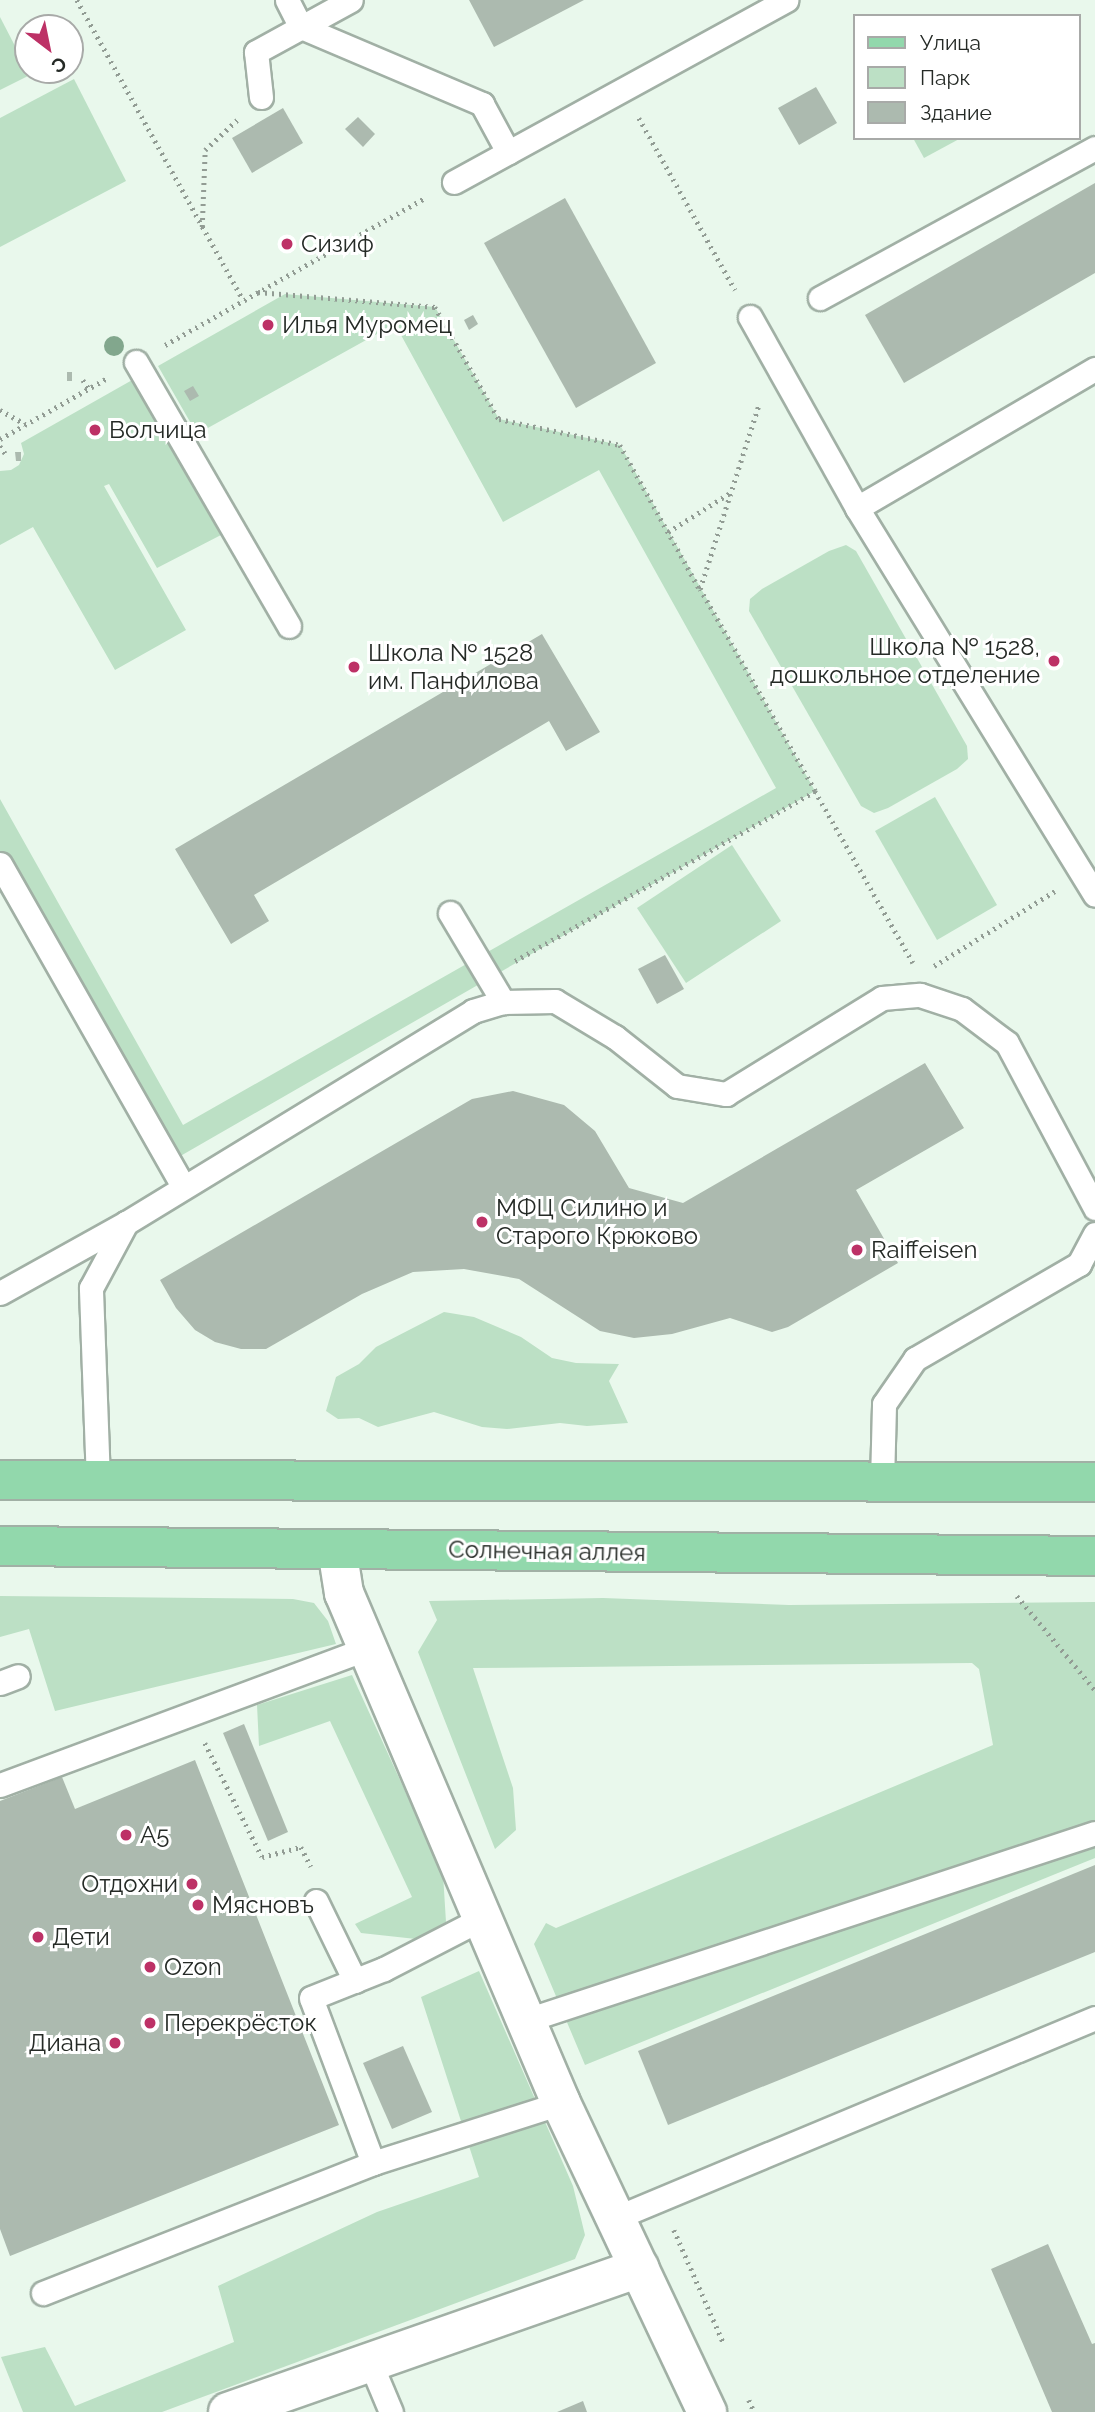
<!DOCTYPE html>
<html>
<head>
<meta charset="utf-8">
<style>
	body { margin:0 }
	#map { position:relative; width:1095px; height:2412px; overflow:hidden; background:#e9f8ec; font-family:Raleway,sans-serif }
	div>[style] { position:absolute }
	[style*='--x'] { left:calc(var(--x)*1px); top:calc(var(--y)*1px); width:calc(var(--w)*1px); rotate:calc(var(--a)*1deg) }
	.green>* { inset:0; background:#bce0c5 }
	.building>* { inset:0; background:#acbaaf }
	.path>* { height:4.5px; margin-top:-2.25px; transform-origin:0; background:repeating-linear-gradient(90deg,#929c94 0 2px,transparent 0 7px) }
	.roads { filter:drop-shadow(2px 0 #a1b0a5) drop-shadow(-2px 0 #a1b0a5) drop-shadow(0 2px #a1b0a5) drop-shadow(0 -2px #a1b0a5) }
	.lane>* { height:23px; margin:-11.5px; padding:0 11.5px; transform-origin:11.5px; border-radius:11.5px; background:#fff }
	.street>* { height:38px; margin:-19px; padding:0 19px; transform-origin:19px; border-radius:19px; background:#fff }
	.primary>* { height:38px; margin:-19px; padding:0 19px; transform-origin:19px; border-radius:19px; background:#92d8ac }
	.trees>* { width:20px; height:20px; margin:-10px; border-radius:50%; background:#82a78d }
	.dots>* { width:19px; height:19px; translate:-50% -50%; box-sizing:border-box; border:4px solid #fff; border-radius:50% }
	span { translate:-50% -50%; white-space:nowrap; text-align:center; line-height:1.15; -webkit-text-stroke:6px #fff; paint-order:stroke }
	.poi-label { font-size:24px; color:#252a26 }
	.left { translate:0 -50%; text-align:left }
	.right { translate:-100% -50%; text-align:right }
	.street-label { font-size:24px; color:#252a26 }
	.legend { position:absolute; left:853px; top:14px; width:228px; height:126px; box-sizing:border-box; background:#fff; border:2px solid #a8aaa8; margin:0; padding:9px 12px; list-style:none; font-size:21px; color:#252a26 }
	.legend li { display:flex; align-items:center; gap:14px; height:35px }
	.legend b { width:35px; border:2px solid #a8aaa8 }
	.north { position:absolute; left:14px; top:14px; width:70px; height:70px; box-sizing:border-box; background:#fff; border:2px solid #a8aaa8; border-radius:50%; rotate:148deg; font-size:19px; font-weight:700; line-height:28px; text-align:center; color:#252a26 }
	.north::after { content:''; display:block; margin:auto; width:24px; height:32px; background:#bd3166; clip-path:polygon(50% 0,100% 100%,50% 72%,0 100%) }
</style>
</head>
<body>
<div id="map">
	<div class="green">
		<div style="clip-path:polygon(0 17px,30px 75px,0 90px)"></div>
		<div style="clip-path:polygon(74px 79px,126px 181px,0 247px,0 118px)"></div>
		<div style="clip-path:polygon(913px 138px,961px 138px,924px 158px)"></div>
		<div style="clip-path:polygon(285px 294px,435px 307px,499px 419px,620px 445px,815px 791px,170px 1162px,0 864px,0 799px,183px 1125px,776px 788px,599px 470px,503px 522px,395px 324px,197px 434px,158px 366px)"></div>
		<div style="clip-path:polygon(134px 379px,221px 535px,157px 568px,109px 484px,104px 486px,186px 630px,115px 670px,33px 527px,0 545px,0 471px,11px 470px,19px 465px,24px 454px,21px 443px)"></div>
		<div style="clip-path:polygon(846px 545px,856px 551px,967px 746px,968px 759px,957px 769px,888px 808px,874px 813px,861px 806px,749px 611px,750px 599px,762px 589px,829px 551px)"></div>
		<div style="clip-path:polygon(935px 797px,997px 905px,937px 940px,875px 831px)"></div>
		<div style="clip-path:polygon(732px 845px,781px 921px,686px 983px,637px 908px)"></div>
		<div style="clip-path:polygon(444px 1312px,474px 1317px,521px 1337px,552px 1358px,576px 1363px,619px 1364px,609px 1381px,628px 1423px,587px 1426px,560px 1423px,507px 1429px,482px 1427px,434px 1412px,378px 1427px,359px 1418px,338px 1419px,326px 1411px,336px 1377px,359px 1364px,376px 1347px)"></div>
		<div style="clip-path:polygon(0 1596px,293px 1599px,314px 1603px,328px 1621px,336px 1644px,55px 1711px,29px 1629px,0 1637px)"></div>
		<div style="clip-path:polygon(603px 1598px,789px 1605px,1095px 1602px,1095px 1858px,585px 2065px,534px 1944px,546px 1923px,556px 1928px,993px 1745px,979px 1669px,972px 1663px,473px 1668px,513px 1788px,516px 1830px,495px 1849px,418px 1652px,437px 1620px,429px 1601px)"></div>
		<div style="clip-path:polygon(352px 1675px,443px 1874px,446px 1922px,416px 1939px,361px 1933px,355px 1924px,412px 1897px,330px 1721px,259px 1746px,257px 1705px)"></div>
		<div style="clip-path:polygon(479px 1971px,573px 2186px,585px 2235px,575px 2259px,162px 2412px,23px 2412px,1px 2357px,45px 2347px,75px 2406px,234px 2342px,218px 2286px,377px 2212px,479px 2177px,421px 1997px)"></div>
	</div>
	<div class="building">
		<div style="clip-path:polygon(469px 0,584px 0,494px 47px)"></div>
		<div style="clip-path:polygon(816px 87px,837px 123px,799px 145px,778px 108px)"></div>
		<div style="clip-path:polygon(283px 108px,303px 143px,252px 173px,232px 138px)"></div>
		<div style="clip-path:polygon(358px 117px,375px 134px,363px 147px,345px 129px)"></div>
		<div style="clip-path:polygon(1095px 183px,1095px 273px,904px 383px,865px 315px)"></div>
		<div style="clip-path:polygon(565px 198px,656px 363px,576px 408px,484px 243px)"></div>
		<div style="clip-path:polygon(473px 315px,478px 324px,469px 330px,464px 320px)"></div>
		<div style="clip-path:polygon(67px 372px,72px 372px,72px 381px,67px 381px)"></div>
		<div style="clip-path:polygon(193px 386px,199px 396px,190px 401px,184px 391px)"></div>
		<div style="clip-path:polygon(15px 452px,21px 452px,21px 461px,16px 461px)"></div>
		<div style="clip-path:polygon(542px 634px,600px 732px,566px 751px,549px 721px,254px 895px,269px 921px,231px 944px,175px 849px)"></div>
		<div style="clip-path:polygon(665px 955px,684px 989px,657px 1004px,638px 969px)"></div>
		<div style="clip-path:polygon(925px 1063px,964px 1128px,856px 1190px,898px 1263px,788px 1327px,772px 1332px,730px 1318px,672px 1334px,634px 1338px,600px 1331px,519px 1279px,464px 1269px,413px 1272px,362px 1294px,266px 1349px,241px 1349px,215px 1342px,195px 1330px,176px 1308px,160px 1280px,472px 1099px,513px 1091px,564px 1105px,595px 1131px,629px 1188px,683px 1203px)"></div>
		<div style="clip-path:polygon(244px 1724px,288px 1832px,268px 1841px,223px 1733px)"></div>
		<div style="clip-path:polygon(195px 1760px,339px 2125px,10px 2256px,0 2229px,0 1801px,62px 1777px,75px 1809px)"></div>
		<div style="clip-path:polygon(1095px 1865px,1095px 1952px,668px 2125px,638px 2051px)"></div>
		<div style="clip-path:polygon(403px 2046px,432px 2112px,392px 2129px,363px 2063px)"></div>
		<div style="clip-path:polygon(1048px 2244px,1092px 2344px,1095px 2343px,1095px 2412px,1052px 2412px,991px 2269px)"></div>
		<div style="clip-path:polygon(583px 2401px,587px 2412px,557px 2412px)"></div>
	</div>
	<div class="path">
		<div style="--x:77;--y:0;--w:343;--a:61"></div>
		<div style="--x:639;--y:118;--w:197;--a:60.8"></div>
		<div style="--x:202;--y:227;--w:77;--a:-87.8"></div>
		<div style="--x:205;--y:150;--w:44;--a:-43.2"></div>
		<div style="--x:258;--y:292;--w:178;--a:4.8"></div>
		<div style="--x:435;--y:307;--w:129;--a:60.3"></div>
		<div style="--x:499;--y:419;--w:124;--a:12.1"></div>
		<div style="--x:620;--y:445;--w:163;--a:61.1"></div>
		<div style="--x:165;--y:345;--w:299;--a:-29.5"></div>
		<div style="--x:83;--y:380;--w:11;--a:56"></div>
		<div style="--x:0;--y:410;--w:29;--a:29"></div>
		<div style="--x:0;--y:439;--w:125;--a:-29.6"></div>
		<div style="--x:0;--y:446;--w:9;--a:54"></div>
		<div style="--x:668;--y:532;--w:73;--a:-32.2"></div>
		<div style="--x:815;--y:791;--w:198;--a:60.3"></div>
		<div style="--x:515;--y:961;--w:345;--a:-29.5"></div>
		<div style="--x:815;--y:791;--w:232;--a:-119.7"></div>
		<div style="--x:700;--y:589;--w:194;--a:-72.3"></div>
		<div style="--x:934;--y:966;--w:142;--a:-31.8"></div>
		<div style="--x:1017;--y:1596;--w:122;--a:50.3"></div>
		<div style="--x:205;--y:1743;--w:127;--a:63.4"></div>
		<div style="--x:262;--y:1857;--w:40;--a:-14.4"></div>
		<div style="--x:301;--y:1847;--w:22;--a:63"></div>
		<div style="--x:674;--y:2230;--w:124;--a:66.3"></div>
		<div style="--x:749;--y:2400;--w:13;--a:67"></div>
	</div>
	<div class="roads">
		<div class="lane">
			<div style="--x:287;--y:0;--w:30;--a:63"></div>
			<div style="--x:301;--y:27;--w:197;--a:23"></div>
			<div style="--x:482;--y:104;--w:55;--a:61.6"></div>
			<div style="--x:261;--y:97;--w:45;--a:-96.3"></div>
			<div style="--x:256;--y:52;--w:108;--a:-28.7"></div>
			<div style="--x:454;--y:182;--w:379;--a:-28.7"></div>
			<div style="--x:820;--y:298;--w:313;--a:-28.6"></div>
			<div style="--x:750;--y:317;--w:219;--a:60.7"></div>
			<div style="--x:857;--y:508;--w:454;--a:58.4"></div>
			<div style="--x:136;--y:362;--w:305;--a:59.9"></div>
			<div style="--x:857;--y:508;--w:276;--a:-30.3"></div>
			<div style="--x:0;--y:864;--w:370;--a:60.4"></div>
			<div style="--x:450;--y:913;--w:104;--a:59.2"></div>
			<div style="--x:0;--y:1293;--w:144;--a:-29.1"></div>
			<div style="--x:126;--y:1223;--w:407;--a:-31.4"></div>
			<div style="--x:473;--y:1011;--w:31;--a:-17"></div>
			<div style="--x:503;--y:1002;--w:52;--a:-1.1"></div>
			<div style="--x:555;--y:1001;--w:70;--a:31"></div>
			<div style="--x:615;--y:1037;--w:79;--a:38.3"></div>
			<div style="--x:677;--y:1086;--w:50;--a:9.3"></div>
			<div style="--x:726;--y:1094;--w:183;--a:-31.6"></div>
			<div style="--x:882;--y:998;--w:38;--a:-5"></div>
			<div style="--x:920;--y:995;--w:44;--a:18.4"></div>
			<div style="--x:962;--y:1009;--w:56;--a:37.1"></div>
			<div style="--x:1007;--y:1043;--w:187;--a:61.9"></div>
			<div style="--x:98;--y:1481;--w:193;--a:-92.1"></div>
			<div style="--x:91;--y:1288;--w:74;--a:-61.7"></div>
			<div style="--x:882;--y:1482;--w:78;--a:-88.5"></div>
			<div style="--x:884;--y:1404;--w:55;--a:-55.4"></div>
			<div style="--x:915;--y:1359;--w:190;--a:-30.1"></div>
			<div style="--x:1079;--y:1264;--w:34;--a:-62"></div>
			<div style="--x:0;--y:1683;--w:19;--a:-21"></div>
			<div style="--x:0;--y:1785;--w:390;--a:-20.4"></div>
			<div style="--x:316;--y:1901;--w:89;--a:64"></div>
			<div style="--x:527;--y:2020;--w:598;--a:-18.22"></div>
			<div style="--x:373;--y:2163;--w:176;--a:-110.6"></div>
			<div style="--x:311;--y:1998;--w:79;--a:-21.7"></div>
			<div style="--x:384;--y:1969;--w:111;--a:-27.3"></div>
			<div style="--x:613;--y:2219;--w:522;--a:-22.64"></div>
			<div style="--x:43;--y:2293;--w:355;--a:-21.5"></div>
			<div style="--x:373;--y:2163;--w:197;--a:-17.7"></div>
			<div style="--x:370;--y:2362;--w:54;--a:67.2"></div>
		</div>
		<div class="street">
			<div style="--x:337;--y:1549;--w:45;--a:81"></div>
			<div style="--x:344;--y:1593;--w:554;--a:66.95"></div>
			<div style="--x:561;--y:2103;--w:342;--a:64.7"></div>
			<div style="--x:228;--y:2412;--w:436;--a:-19.3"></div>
		</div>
		<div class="primary">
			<div style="--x:0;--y:1480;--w:1095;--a:0.1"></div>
			<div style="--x:0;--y:1546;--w:1095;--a:0.52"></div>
		</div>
	</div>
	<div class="trees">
		<div style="left:114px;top:346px"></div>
	</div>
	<div class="dots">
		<div style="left:287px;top:244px;background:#bd3166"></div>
		<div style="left:268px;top:325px;background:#bd3166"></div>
		<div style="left:95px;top:430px;background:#bd3166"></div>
		<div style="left:1054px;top:661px;background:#bd3166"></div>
		<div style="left:354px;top:667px;background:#bd3166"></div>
		<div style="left:482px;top:1222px;background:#bd3166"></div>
		<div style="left:857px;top:1250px;background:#bd3166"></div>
		<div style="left:126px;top:1835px;background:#bd3166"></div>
		<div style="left:192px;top:1884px;background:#bd3166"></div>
		<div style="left:198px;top:1905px;background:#bd3166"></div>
		<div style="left:38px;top:1937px;background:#bd3166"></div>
		<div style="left:150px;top:1967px;background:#bd3166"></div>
		<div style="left:150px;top:2023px;background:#bd3166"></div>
		<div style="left:115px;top:2043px;background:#bd3166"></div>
	</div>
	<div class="poi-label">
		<span class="left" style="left:301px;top:244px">Сизиф</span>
		<span class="left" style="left:282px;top:325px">Илья Муромец</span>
		<span class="left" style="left:109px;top:430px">Волчица</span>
		<span class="right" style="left:1040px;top:661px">Школа № 1528,<br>дошкольное отделение</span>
		<span class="left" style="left:368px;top:667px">Школа № 1528<br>им. Панфилова</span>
		<span class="left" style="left:496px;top:1222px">МФЦ Силино и<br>Старого Крюково</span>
		<span class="left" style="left:871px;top:1250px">Raiffeisen</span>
		<span class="left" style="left:140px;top:1835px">А5</span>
		<span class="right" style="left:178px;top:1884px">Отдохни</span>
		<span class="left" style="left:212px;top:1905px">Мясновъ</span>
		<span class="left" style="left:52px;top:1937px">Дети</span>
		<span class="left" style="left:164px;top:1967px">Ozon</span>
		<span class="left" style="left:164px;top:2023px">Перекрёсток</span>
		<span class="right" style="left:101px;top:2043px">Диана</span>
	</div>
	<div class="street-label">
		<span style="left:547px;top:1551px;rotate:1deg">Солнечная аллея</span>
	</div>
	<ul class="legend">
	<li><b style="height:9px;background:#92d8ac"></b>Улица</li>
	<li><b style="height:19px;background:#bce0c5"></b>Парк</li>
	<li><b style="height:19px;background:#acbaaf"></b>Здание</li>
	</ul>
	<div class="north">С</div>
</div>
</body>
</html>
